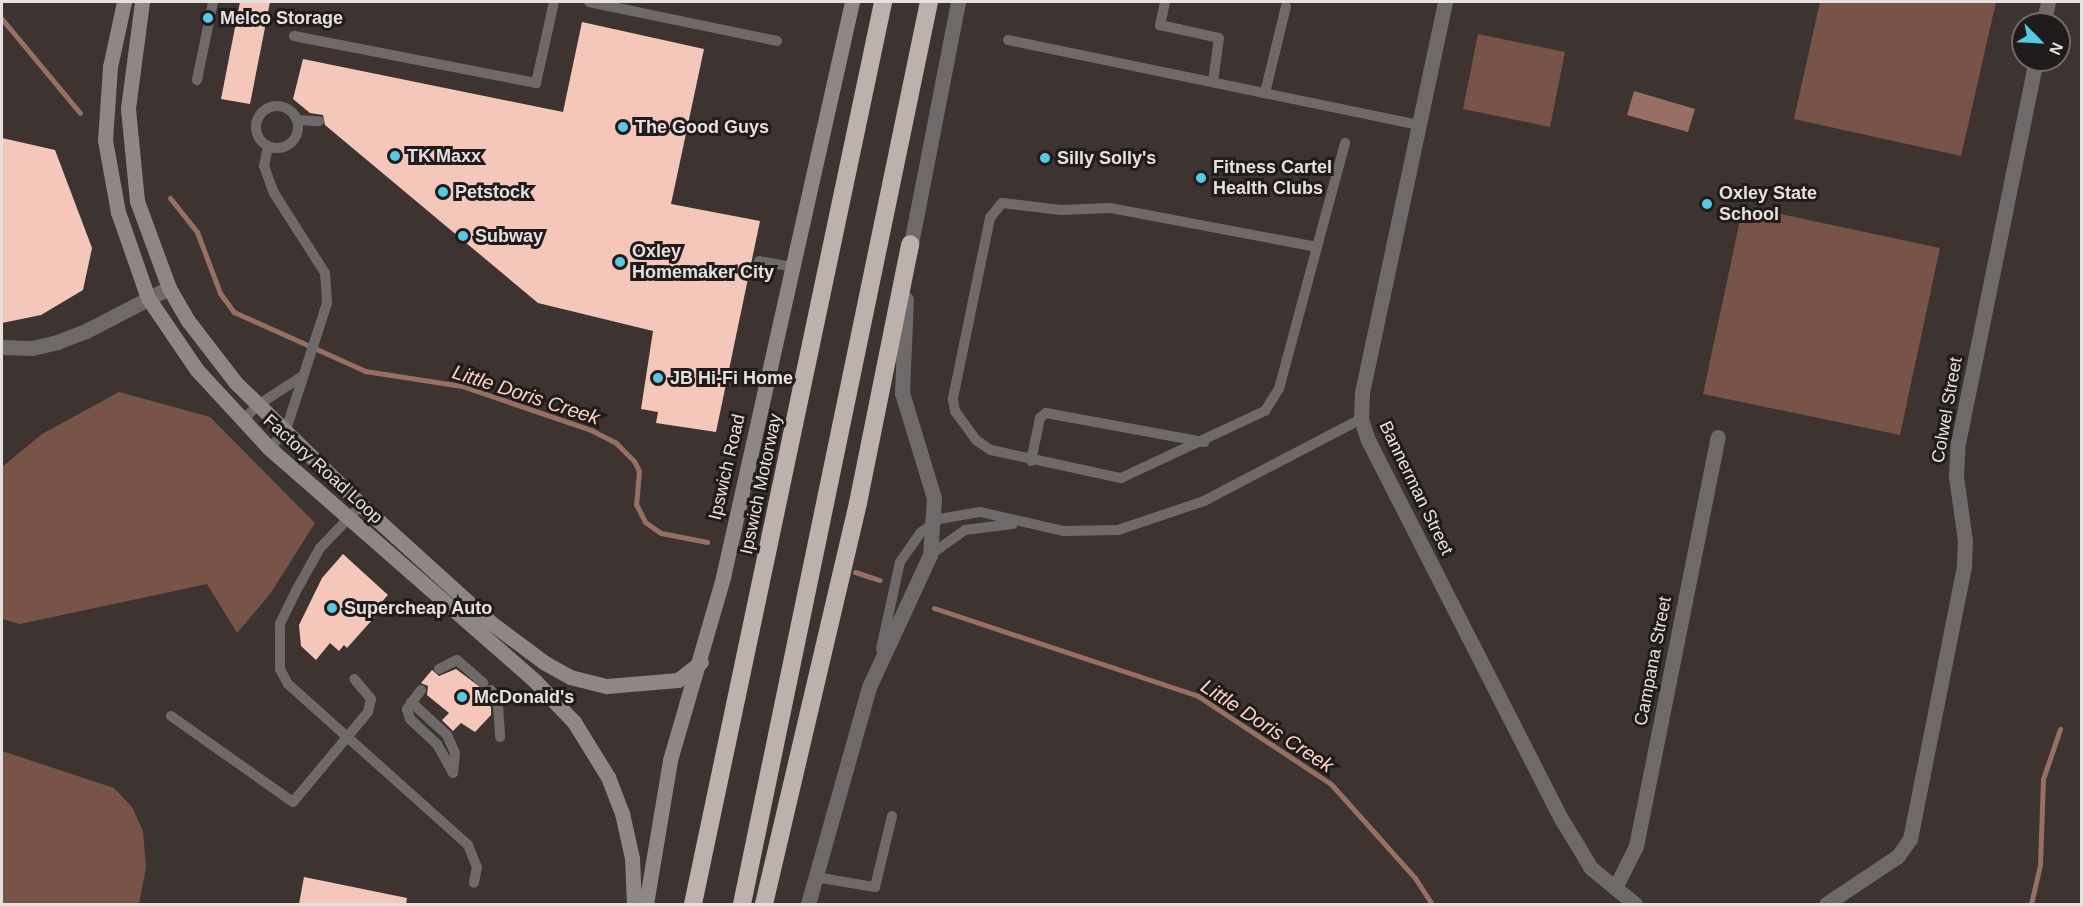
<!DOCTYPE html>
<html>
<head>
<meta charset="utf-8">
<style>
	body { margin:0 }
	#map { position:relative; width:2083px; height:906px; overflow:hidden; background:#3d3431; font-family:Arial,sans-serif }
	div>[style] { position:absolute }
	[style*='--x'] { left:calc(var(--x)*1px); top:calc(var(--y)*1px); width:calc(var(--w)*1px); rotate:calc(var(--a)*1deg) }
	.green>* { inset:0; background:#775348 }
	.water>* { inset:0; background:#976f63 }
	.stream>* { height:5px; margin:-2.5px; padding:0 2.5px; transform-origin:2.5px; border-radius:2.5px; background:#976f63 }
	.building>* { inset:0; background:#f4c7ba }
	.lane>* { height:10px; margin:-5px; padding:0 5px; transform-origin:5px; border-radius:5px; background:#6f6a69 }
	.lane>.ring { margin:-5px; padding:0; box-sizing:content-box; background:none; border:10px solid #6f6a69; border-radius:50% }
	.street>* { height:15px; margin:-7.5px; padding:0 7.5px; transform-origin:7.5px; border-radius:7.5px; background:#6f6a69 }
	.secondary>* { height:15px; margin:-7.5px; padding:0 7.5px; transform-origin:7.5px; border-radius:7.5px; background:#8e8785 }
	.highway>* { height:18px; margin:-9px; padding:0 9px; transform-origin:9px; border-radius:9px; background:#bcb1ad }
	.dots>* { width:16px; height:16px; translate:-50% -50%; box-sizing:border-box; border:3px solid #211c1b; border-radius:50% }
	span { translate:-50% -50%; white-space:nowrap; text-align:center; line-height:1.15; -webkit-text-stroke:6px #211c1b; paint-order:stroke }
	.poi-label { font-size:18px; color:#e6e0de; font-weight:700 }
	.left { translate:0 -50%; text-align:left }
	.street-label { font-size:18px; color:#e6e0de }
	.water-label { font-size:20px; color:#fbd1c5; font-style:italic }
	.frame { position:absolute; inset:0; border:3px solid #e6e0de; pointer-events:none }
	.north { position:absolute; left:2011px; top:12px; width:60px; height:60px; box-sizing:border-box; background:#211c1b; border:2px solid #706a69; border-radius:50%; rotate:114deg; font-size:16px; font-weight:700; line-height:24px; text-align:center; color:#e6e0de }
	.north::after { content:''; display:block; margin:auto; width:21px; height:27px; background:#58c9e3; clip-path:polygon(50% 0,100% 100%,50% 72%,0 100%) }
</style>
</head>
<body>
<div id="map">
	<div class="green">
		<div style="clip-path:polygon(1820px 2px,1996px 2px,1961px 156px,1794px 119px)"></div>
		<div style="clip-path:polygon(1478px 34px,1565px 52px,1550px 127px,1463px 109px)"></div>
		<div style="clip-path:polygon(1743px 206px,1940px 248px,1900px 435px,1703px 394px)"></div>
		<div style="clip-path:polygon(119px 392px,210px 417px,315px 523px,270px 594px,237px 633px,207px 584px,20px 624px,2px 619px,2px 467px,42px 434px)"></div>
		<div style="clip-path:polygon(2px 751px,114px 788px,132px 807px,143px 831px,146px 867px,139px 904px,2px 904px)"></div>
	</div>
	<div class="water">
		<div style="clip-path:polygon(1634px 91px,1695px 109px,1688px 132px,1627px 115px)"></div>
	</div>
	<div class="stream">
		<div style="--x:2;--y:19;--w:122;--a:50.3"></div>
		<div style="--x:170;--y:198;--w:43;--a:51.5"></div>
		<div style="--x:197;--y:232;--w:65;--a:69.3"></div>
		<div style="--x:220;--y:293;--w:24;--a:54"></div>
		<div style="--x:234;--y:312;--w:144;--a:24.2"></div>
		<div style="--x:365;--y:371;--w:98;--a:8.8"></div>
		<div style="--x:462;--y:386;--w:136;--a:18.8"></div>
		<div style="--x:591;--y:430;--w:28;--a:27"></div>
		<div style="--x:616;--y:443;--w:25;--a:45"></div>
		<div style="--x:634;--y:461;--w:11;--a:63"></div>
		<div style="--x:639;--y:471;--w:33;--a:95"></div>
		<div style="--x:636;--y:504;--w:20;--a:63"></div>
		<div style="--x:645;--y:522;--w:19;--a:35"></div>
		<div style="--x:661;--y:533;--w:47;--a:11.1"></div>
		<div style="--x:855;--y:572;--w:26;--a:18"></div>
		<div style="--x:934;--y:608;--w:278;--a:18.4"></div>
		<div style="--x:1198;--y:696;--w:159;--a:33.5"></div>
		<div style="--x:1331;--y:784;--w:126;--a:48.2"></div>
		<div style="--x:1415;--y:878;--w:31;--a:57"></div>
		<div style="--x:2031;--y:904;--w:40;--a:-77"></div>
		<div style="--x:2040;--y:865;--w:86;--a:-88"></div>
		<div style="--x:2043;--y:779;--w:53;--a:-71.2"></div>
	</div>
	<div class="building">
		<div style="clip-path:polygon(240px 2px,270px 2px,250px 104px,221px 99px)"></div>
		<div style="clip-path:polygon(582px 22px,704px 49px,671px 204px,760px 221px,716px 432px,656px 423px,658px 412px,641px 409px,653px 331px,538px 303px,325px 125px,323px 115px,310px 113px,293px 99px,303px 59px,563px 112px)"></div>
		<div style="clip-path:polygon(2px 138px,55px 150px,92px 248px,83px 290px,41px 315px,2px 323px)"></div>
		<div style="clip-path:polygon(343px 554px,388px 595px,377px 607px,381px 610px,347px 648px,344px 645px,339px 651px,330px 643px,316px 660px,301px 646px,299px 625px,322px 578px)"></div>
		<div style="clip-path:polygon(456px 669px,484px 690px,491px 708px,491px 715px,475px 732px,461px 723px,453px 731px,442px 720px,449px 713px,427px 695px,428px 686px,421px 683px,432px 670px,439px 676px)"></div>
		<div style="clip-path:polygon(304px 877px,407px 898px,406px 904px,299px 904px)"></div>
	</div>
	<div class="lane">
		<div style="--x:589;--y:2;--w:192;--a:11.7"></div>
		<div style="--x:1165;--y:2;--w:24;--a:102"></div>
		<div style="--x:1160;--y:25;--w:60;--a:12.4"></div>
		<div style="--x:1219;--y:38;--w:44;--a:97.8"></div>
		<div style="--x:294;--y:36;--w:247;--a:11"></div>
		<div style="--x:536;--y:83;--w:83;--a:-77.5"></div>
		<div style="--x:1008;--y:40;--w:419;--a:11.7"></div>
		<div style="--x:197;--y:80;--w:80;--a:-78.4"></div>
		<div style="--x:1265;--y:93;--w:89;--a:-76.4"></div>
		<div class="ring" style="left:256px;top:106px;width:32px;height:32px"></div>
		<div style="--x:297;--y:120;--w:22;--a:3"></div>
		<div style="--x:268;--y:146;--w:20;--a:101"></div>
		<div style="--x:264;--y:166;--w:29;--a:70"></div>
		<div style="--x:274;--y:193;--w:95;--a:57.5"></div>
		<div style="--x:325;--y:273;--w:30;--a:86"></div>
		<div style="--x:327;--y:303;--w:137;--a:107.9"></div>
		<div style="--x:285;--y:433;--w:22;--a:137"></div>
		<div style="--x:1317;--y:247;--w:211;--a:-169.3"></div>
		<div style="--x:1110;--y:208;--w:49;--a:177.7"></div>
		<div style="--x:1061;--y:210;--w:59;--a:-173.2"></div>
		<div style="--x:1002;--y:203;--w:19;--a:129"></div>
		<div style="--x:990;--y:218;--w:185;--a:101.6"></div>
		<div style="--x:953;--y:399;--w:12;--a:81"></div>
		<div style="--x:955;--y:411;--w:36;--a:54"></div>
		<div style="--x:976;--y:440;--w:18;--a:34"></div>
		<div style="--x:991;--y:450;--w:133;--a:12.2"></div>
		<div style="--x:1121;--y:478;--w:159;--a:-25"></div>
		<div style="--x:1265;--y:411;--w:26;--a:-58"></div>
		<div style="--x:1279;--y:389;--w:147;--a:-75"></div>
		<div style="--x:1317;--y:247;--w:108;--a:-74.9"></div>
		<div style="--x:759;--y:261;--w:34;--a:10"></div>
		<div style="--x:242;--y:421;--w:23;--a:-45"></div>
		<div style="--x:258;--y:405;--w:51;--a:-33.1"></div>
		<div style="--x:1031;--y:461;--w:44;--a:-78.2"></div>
		<div style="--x:1040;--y:418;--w:8;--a:-40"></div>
		<div style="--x:1046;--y:413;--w:161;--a:10.4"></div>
		<div style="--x:361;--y:505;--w:59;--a:133.6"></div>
		<div style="--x:320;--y:548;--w:49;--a:119.2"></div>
		<div style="--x:296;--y:591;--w:37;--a:116"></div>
		<div style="--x:280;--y:624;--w:45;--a:90"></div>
		<div style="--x:280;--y:669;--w:17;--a:62"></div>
		<div style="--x:288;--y:684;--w:241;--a:41.8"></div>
		<div style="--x:468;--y:845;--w:24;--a:68"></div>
		<div style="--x:477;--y:867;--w:16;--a:101"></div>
		<div style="--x:930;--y:555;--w:43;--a:-35.5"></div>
		<div style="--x:965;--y:530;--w:48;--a:-7.1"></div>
		<div style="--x:881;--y:649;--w:89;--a:-77.7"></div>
		<div style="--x:900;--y:562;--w:35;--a:-55"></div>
		<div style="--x:920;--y:533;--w:24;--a:-36"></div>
		<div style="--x:939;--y:519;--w:42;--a:-9.7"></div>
		<div style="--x:980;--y:512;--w:85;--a:12.9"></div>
		<div style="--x:1063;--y:531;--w:55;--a:-1"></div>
		<div style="--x:1118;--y:530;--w:91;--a:-18.6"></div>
		<div style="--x:1204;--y:501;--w:177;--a:-27.6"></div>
		<div style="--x:439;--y:669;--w:20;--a:-27"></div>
		<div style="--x:457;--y:660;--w:35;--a:41"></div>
		<div style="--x:421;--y:690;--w:24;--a:126"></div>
		<div style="--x:407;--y:709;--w:10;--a:73"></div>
		<div style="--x:410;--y:719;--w:37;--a:43"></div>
		<div style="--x:437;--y:744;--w:33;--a:61"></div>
		<div style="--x:491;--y:690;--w:17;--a:66"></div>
		<div style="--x:498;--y:706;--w:31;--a:86"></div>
		<div style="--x:411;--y:702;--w:49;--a:42.5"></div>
		<div style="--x:447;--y:735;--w:20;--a:66"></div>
		<div style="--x:455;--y:753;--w:20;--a:96"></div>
		<div style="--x:171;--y:716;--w:149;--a:35.2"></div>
		<div style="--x:293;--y:802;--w:117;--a:-50.2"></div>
		<div style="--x:368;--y:712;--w:13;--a:-77"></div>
		<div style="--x:371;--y:699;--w:26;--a:-130"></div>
		<div style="--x:815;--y:877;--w:61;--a:9.5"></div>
		<div style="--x:875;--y:887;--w:73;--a:-76.5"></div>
	</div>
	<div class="street">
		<div style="--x:1445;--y:2;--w:399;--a:102"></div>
		<div style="--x:1362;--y:392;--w:27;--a:92"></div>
		<div style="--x:1361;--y:419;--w:22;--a:72"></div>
		<div style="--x:1368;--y:440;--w:427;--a:63"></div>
		<div style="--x:1562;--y:820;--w:56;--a:58.9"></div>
		<div style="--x:1591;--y:868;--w:57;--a:39.3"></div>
		<div style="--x:2043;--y:24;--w:23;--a:-77"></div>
		<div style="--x:909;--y:254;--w:257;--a:-79"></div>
		<div style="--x:2;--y:347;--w:30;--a:2"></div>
		<div style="--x:32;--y:348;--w:26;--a:-13"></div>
		<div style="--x:57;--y:342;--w:31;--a:-21"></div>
		<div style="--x:86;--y:331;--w:93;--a:-27.4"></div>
		<div style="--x:1615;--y:888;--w:47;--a:-63.4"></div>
		<div style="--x:1636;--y:846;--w:417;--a:-78.7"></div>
		<div style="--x:808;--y:904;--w:225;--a:-74.3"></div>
		<div style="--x:869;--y:687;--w:145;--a:-65.2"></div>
		<div style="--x:930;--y:555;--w:57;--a:-86"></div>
		<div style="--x:934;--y:498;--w:110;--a:-106.9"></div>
		<div style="--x:902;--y:393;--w:94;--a:-87.6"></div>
		<div style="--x:1826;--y:904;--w:87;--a:-33.7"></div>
		<div style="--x:1898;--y:856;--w:21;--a:-55"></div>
		<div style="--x:1910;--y:839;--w:278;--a:-78.8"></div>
		<div style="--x:1964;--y:566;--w:25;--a:-88"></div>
		<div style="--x:1965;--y:541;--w:66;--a:-97.9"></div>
		<div style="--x:1956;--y:476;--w:33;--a:-87"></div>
		<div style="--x:1958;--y:443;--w:391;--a:-78.5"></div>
	</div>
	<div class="secondary">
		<div style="--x:124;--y:2;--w:66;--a:102.2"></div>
		<div style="--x:110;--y:67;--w:73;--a:93.9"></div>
		<div style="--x:105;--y:140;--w:73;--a:79.8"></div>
		<div style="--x:118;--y:212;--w:91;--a:70.8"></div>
		<div style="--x:148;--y:298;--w:87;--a:55.8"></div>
		<div style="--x:197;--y:370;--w:106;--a:47.3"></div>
		<div style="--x:269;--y:448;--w:352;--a:41.2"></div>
		<div style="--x:534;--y:680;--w:58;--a:46.4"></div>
		<div style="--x:574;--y:722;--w:65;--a:58.3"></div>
		<div style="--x:608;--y:777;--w:39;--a:69"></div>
		<div style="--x:622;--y:813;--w:46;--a:77.5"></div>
		<div style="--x:632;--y:858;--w:46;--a:87.5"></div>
		<div style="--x:142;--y:2;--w:108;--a:97.5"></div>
		<div style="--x:128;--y:109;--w:92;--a:84.4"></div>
		<div style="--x:137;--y:201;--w:93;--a:69.8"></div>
		<div style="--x:169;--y:288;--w:39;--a:60"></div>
		<div style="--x:189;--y:322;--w:77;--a:52.4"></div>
		<div style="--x:236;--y:383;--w:175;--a:44.3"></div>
		<div style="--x:361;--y:505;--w:174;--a:42.2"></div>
		<div style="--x:490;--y:622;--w:69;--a:36.7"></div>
		<div style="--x:545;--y:663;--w:29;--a:29"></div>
		<div style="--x:570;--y:677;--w:38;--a:14"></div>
		<div style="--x:607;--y:686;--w:71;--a:-4.8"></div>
		<div style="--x:678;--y:680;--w:29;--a:-38"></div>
		<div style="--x:646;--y:904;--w:146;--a:-80.5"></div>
		<div style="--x:670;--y:760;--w:191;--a:-73.8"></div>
		<div style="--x:723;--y:577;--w:589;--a:-77.36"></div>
	</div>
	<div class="highway">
		<div style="--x:693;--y:904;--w:922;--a:-78.1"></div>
		<div style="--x:742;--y:904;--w:921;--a:-78.29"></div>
		<div style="--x:764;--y:904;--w:412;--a:-76.8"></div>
		<div style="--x:858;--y:503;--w:264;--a:-78.6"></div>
	</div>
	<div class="dots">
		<div style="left:208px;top:18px;background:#58c9e3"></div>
		<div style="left:623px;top:127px;background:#58c9e3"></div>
		<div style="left:395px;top:156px;background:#58c9e3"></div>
		<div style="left:1045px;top:158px;background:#58c9e3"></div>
		<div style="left:1201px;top:178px;background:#58c9e3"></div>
		<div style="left:443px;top:192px;background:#58c9e3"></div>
		<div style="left:1707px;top:204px;background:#58c9e3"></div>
		<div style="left:463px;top:236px;background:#58c9e3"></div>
		<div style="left:620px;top:262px;background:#58c9e3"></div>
		<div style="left:658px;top:378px;background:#58c9e3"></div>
		<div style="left:332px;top:608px;background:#58c9e3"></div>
		<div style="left:462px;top:697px;background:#58c9e3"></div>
	</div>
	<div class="poi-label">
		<span class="left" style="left:220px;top:18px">Melco Storage</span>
		<span class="left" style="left:635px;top:127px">The Good Guys</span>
		<span class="left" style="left:407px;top:156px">TK Maxx</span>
		<span class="left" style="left:1057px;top:158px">Silly Solly's</span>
		<span class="left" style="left:1213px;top:178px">Fitness Cartel<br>Health Clubs</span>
		<span class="left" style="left:455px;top:192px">Petstock</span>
		<span class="left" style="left:1719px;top:204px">Oxley State<br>School</span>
		<span class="left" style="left:475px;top:236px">Subway</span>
		<span class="left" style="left:632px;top:262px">Oxley<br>Homemaker City</span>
		<span class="left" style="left:670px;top:378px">JB Hi-Fi Home</span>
		<span class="left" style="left:344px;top:608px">Supercheap Auto</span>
		<span class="left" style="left:474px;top:697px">McDonald's</span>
	</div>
	<div class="street-label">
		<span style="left:1947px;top:410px;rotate:-80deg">Colwel Street</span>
		<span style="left:727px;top:467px;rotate:-77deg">Ipswich Road</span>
		<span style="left:323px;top:469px;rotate:42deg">Factory Road Loop</span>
		<span style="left:761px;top:484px;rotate:-78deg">Ipswich Motorway</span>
		<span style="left:1416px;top:488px;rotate:64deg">Bannerman Street</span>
		<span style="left:1653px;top:661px;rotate:-79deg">Campana Street</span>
	</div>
	<div class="water-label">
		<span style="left:526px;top:395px;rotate:18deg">Little Doris Creek</span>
		<span style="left:1267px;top:726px;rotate:33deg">Little Doris Creek</span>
	</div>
	<div class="frame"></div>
	<div class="north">N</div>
</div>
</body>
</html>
